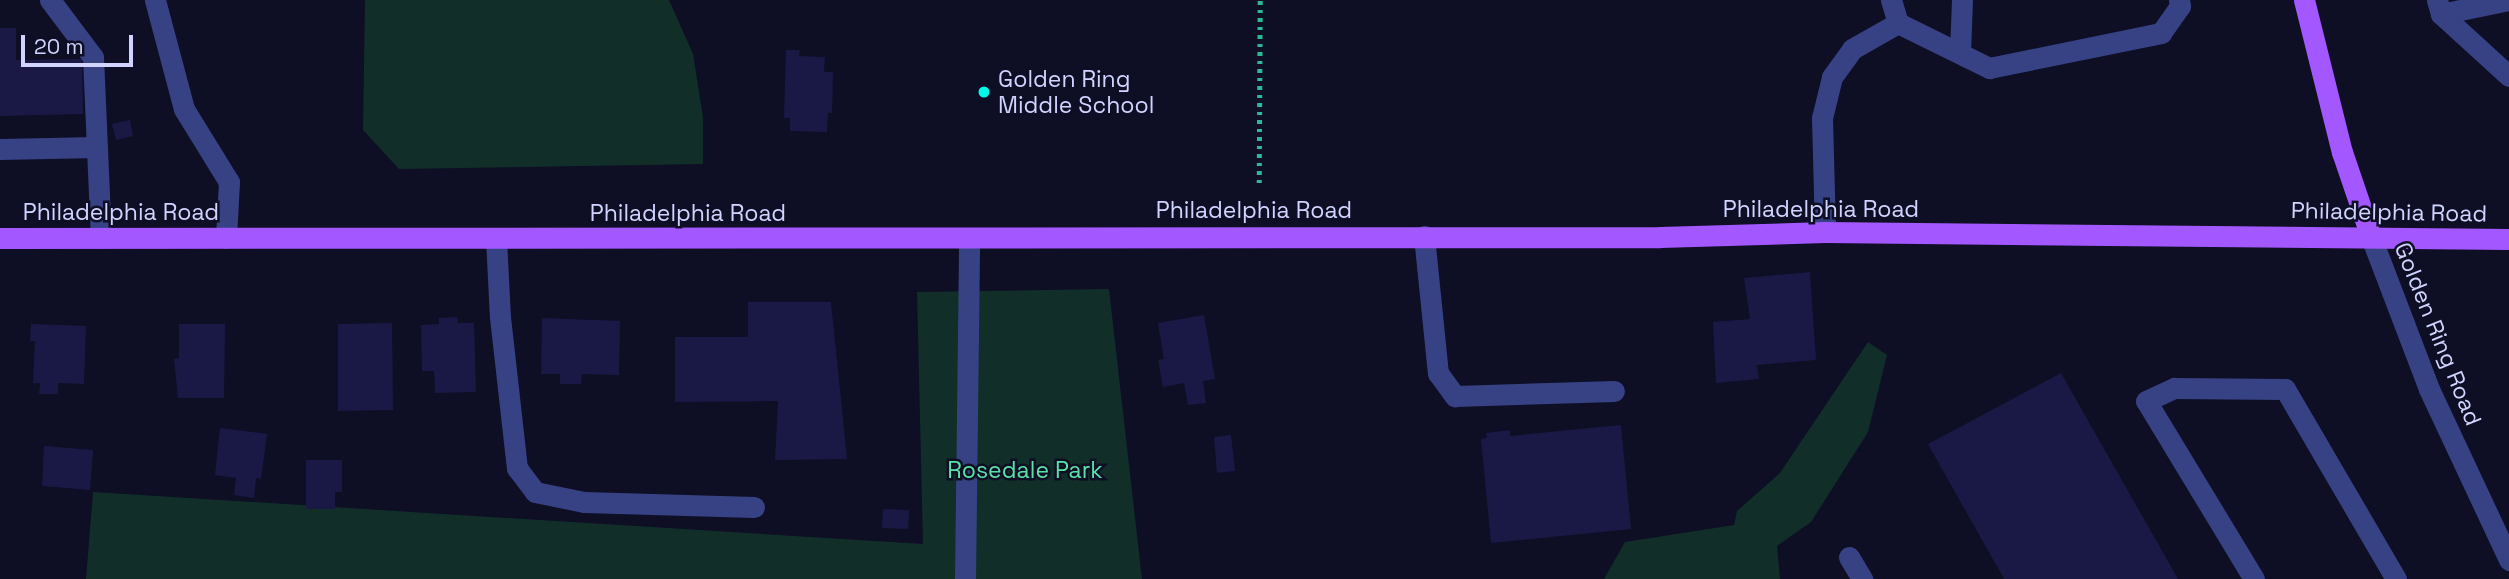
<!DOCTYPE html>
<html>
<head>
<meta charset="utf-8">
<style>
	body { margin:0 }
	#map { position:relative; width:2509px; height:579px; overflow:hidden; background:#0e0e25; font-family:"Space Grotesk",sans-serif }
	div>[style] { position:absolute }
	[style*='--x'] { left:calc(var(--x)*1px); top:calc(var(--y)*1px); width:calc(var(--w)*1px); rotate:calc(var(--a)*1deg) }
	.green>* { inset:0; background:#112f28 }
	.building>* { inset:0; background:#1a1946 }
	.path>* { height:4.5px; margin-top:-2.25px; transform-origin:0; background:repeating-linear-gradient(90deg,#2bb998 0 3.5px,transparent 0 8.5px) }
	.minor>* { height:21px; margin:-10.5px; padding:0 10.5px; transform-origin:10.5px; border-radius:10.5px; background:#374285 }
	.major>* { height:21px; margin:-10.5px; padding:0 10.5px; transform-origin:10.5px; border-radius:10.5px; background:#a358ff }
	.dots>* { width:19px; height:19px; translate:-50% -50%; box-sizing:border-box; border:4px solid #0e0e25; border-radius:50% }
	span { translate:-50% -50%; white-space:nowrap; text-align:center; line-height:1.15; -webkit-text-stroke:5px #0e0e25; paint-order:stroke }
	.poi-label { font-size:23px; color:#d1d4ff }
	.left { translate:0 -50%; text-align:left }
	.street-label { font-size:23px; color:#d1d4ff }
	.park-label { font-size:23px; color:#59e3a8 }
	.scale { position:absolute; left:21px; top:35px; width:112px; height:32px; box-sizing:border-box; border:4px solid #d1d4ff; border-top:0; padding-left:9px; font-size:21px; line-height:24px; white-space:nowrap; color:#d1d4ff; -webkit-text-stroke:5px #0e0e25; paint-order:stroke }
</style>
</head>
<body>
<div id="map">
	<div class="green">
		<div style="clip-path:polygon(365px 0,669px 0,693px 54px,703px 117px,703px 164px,399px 169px,363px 130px)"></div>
		<div style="clip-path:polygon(1109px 289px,1142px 579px,86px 579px,93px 492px,923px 544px,917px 292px)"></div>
		<div style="clip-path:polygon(1868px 342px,1887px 355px,1868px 432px,1811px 522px,1777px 546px,1780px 579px,1604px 579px,1625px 542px,1734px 525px,1737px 511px,1780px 473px)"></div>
	</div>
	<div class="building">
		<div style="clip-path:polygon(0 28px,16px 28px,16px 60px,82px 59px,83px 114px,0 116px)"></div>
		<div style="clip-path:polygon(786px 50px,800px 50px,799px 56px,825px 57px,824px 72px,833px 72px,832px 113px,828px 113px,827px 132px,790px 131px,790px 118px,784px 118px)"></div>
		<div style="clip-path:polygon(130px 120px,133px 136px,116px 140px,112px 124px)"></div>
		<div style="clip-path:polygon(1810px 272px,1816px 360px,1757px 365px,1759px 379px,1716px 383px,1713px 322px,1750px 319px,1744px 278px)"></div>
		<div style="clip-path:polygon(748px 302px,831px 302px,847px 459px,775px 460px,778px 401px,675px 402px,675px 337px,748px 337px)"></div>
		<div style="clip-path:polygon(1204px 315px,1215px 379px,1203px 381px,1206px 403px,1188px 405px,1184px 383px,1163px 387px,1158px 360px,1164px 359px,1158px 323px)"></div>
		<div style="clip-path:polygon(457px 317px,458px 323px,474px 323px,476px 392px,435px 393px,434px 371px,422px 371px,421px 325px,439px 324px,439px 318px)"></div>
		<div style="clip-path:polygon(542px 318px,620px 321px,619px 375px,582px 374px,581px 384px,560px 384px,560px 374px,541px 374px)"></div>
		<div style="clip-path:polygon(392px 323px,393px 410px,338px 411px,338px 324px)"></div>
		<div style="clip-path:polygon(31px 324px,86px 326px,84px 384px,58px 383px,58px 394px,39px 394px,40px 383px,33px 383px,35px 341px,30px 341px)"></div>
		<div style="clip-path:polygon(179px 324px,225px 324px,224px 398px,178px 398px,174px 359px,179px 358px)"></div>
		<div style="clip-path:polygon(2061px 373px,2178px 579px,2004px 579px,1928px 444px)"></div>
		<div style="clip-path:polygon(1621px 425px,1631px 529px,1491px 543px,1481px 439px,1487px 438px,1486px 433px,1510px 430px,1510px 436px)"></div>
		<div style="clip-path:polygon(220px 428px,267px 434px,261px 479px,256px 478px,254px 498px,234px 495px,236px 478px,215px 475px)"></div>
		<div style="clip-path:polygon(1231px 435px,1235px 471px,1217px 473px,1214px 437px)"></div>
		<div style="clip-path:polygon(44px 446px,93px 450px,90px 490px,42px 486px)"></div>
		<div style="clip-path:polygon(306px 460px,342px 460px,342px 492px,335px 492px,335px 509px,306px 509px)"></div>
		<div style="clip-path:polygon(883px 509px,909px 510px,908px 529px,882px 528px)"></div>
	</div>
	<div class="path">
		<div style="--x:1259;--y:183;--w:183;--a:-89.7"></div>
	</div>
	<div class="minor">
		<div style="--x:50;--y:0;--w:71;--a:53"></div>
		<div style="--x:93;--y:57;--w:181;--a:87.5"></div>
		<div style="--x:155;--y:0;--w:113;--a:75.1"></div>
		<div style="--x:184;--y:109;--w:86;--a:58.3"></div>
		<div style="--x:229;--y:182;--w:56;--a:93.1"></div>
		<div style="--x:1891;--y:0;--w:24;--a:73"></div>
		<div style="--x:2437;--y:0;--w:15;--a:74"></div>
		<div style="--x:2441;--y:14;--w:92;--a:42.4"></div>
		<div style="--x:2441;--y:14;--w:68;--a:-11.8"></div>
		<div style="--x:1960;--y:52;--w:52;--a:-87.8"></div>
		<div style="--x:0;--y:149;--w:97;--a:-1.2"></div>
		<div style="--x:1825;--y:232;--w:114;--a:-91.5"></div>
		<div style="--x:1822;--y:118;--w:42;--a:-76.3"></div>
		<div style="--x:1832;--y:77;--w:34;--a:-54"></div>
		<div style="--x:1852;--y:49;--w:53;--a:-29.5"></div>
		<div style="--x:1898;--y:23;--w:102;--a:26.3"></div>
		<div style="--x:1989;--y:68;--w:176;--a:-11.5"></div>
		<div style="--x:2161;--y:33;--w:33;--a:-55"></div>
		<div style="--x:2180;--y:6;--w:6;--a:-99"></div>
		<div style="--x:1424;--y:236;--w:138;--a:84.2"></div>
		<div style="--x:1438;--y:373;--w:29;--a:54"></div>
		<div style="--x:1455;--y:396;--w:159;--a:-1.8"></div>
		<div style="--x:2371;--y:237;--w:163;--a:69.1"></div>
		<div style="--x:2429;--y:389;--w:189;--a:64.9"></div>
		<div style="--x:496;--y:239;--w:78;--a:87.1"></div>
		<div style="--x:500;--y:317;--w:152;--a:83.6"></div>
		<div style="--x:517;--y:468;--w:30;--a:53"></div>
		<div style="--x:535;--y:492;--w:50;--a:11.5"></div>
		<div style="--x:584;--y:502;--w:170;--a:1.7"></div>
		<div style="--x:1849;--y:557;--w:26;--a:59"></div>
		<div style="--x:965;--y:579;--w:341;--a:-89.3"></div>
		<div style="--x:2254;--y:579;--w:208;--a:-121.2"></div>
		<div style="--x:2146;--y:401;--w:31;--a:-25"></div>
		<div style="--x:2174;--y:388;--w:111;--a:0.5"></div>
		<div style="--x:2285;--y:389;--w:220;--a:59.7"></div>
	</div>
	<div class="major">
		<div style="--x:2304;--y:0;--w:157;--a:76"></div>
		<div style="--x:2342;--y:152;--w:90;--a:71.2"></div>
		<div style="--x:0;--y:238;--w:1660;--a:-0.03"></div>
		<div style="--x:1660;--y:237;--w:165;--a:-1.7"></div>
		<div style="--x:1825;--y:232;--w:684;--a:0.59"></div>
	</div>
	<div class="dots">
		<div style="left:984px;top:92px;background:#00fce9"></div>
	</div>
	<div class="poi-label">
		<span class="left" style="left:998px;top:92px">Golden Ring<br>Middle School</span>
	</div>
	<div class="street-label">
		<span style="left:1821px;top:209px">Philadelphia Road</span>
		<span style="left:1254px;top:210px">Philadelphia Road</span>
		<span style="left:121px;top:212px">Philadelphia Road</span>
		<span style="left:2389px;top:212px;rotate:1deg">Philadelphia Road</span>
		<span style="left:688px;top:213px">Philadelphia Road</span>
		<span style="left:2438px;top:334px;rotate:68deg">Golden Ring Road</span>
	</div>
	<div class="park-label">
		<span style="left:1025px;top:470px">Rosedale Park</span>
	</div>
	<div class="scale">20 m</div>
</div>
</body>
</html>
